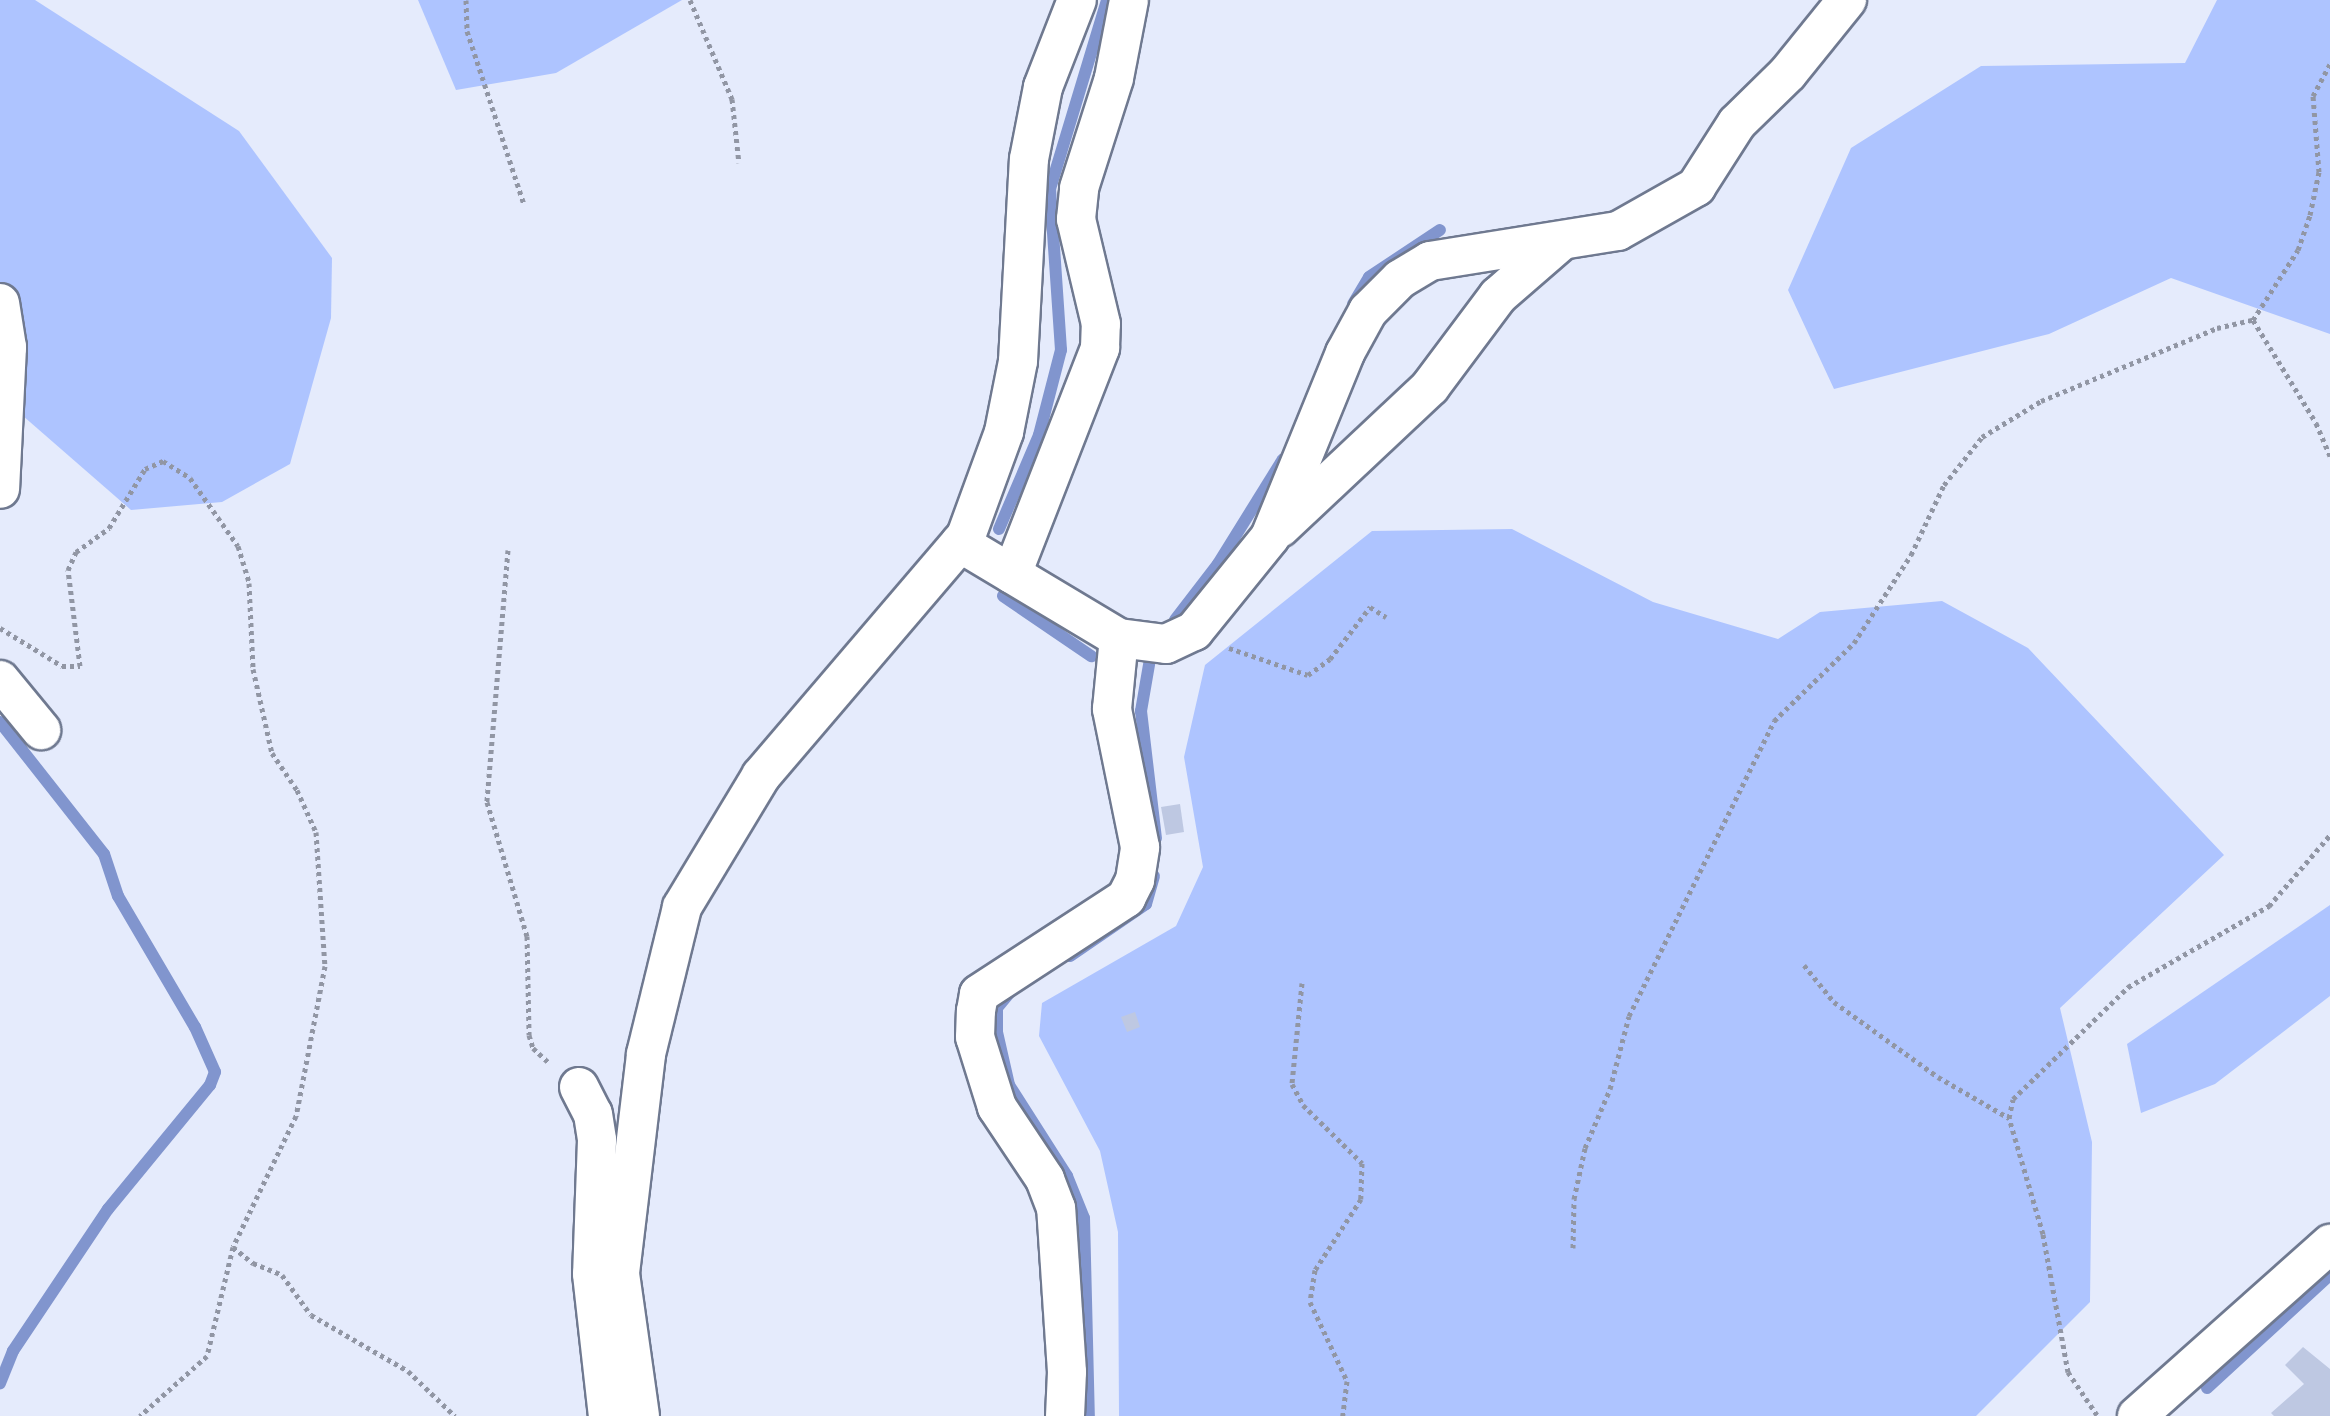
<!DOCTYPE html>
<html>
<head>
<meta charset="utf-8">
<style>
	body { margin:0 }
	#map { position:relative; width:2330px; height:1416px; overflow:hidden; background:#e5ebfc; font-family:Roboto,sans-serif }
	div>[style] { position:absolute }
	[style*='--x'] { left:calc(var(--x)*1px); top:calc(var(--y)*1px); width:calc(var(--w)*1px); rotate:calc(var(--a)*1deg) }
	.green>* { inset:0; background:#aec4ff }
	.stream>* { height:12px; margin:-6px; padding:0 6px; transform-origin:6px; border-radius:6px; background:#8195ce }
	.building>* { inset:0; background:#bec8e2 }
	.path>* { height:5px; margin-top:-2.5px; transform-origin:0; background:repeating-linear-gradient(90deg,#9196a4 0 4px,transparent 0 8px) }
	.roads { filter:drop-shadow(2px 0 #6f7990) drop-shadow(-2px 0 #6f7990) drop-shadow(0 2px #6f7990) drop-shadow(0 -2px #6f7990) }
	.minor>* { height:38px; margin:-19px; padding:0 19px; transform-origin:19px; border-radius:19px; background:#fff }
	span { translate:-50% -50%; white-space:nowrap; text-align:center; line-height:1.15; -webkit-text-stroke:6px #fff; paint-order:stroke }
</style>
</head>
<body>
<div id="map">
	<div class="green">
		<div style="clip-path:polygon(0 0,35px 0,239px 131px,332px 258px,331px 318px,290px 464px,222px 502px,131px 510px,7px 402px,0 388px)"></div>
		<div style="clip-path:polygon(418px 0,682px 0,556px 73px,456px 90px)"></div>
		<div style="clip-path:polygon(2217px 0,2330px 0,2330px 334px,2171px 278px,2049px 334px,1834px 389px,1788px 290px,1851px 148px,1981px 66px,2185px 63px)"></div>
		<div style="clip-path:polygon(1512px 529px,1653px 602px,1778px 639px,1820px 612px,1942px 601px,2028px 648px,2224px 855px,2060px 1008px,2092px 1142px,2090px 1302px,1976px 1416px,1119px 1416px,1118px 1232px,1100px 1151px,1039px 1036px,1042px 1003px,1176px 926px,1203px 867px,1184px 757px,1205px 665px,1372px 531px)"></div>
		<div style="clip-path:polygon(2330px 905px,2330px 996px,2215px 1084px,2141px 1113px,2127px 1044px)"></div>
	</div>
	<div class="stream">
		<div style="--x:1353;--y:304;--w:31;--a:-59"></div>
		<div style="--x:1369;--y:277;--w:85;--a:-33.5"></div>
		<div style="--x:999;--y:529;--w:102;--a:-66.9"></div>
		<div style="--x:1039;--y:435;--w:88;--a:-75.5"></div>
		<div style="--x:1061;--y:350;--w:161;--a:-93.9"></div>
		<div style="--x:1050;--y:189;--w:197;--a:-73.2"></div>
		<div style="--x:1003;--y:596;--w:107;--a:34.3"></div>
		<div style="--x:1175;--y:620;--w:71;--a:-52.5"></div>
		<div style="--x:1218;--y:564;--w:123;--a:-58.2"></div>
		<div style="--x:1150;--y:659;--w:53;--a:99.8"></div>
		<div style="--x:1141;--y:711;--w:128;--a:83.3"></div>
		<div style="--x:0;--y:722;--w:168;--a:51.8"></div>
		<div style="--x:104;--y:854;--w:44;--a:71.6"></div>
		<div style="--x:118;--y:896;--w:152;--a:59.6"></div>
		<div style="--x:195;--y:1027;--w:49;--a:66"></div>
		<div style="--x:215;--y:1072;--w:14;--a:111"></div>
		<div style="--x:210;--y:1085;--w:161;--a:129.4"></div>
		<div style="--x:108;--y:1209;--w:171;--a:123.8"></div>
		<div style="--x:13;--y:1351;--w:35;--a:112"></div>
		<div style="--x:1070;--y:956;--w:92;--a:-34.4"></div>
		<div style="--x:1146;--y:904;--w:29;--a:-74"></div>
		<div style="--x:1012;--y:990;--w:23;--a:130"></div>
		<div style="--x:997;--y:1008;--w:24;--a:90"></div>
		<div style="--x:997;--y:1032;--w:54;--a:77.2"></div>
		<div style="--x:1009;--y:1085;--w:108;--a:57.5"></div>
		<div style="--x:1067;--y:1176;--w:45;--a:68"></div>
		<div style="--x:1084;--y:1218;--w:198;--a:88.6"></div>
		<div style="--x:2207;--y:1388;--w:167;--a:-42.6"></div>
	</div>
	<div class="building">
		<div style="clip-path:polygon(1180px 804px,1184px 832px,1166px 835px,1161px 807px)"></div>
		<div style="clip-path:polygon(1135px 1012px,1140px 1027px,1127px 1032px,1121px 1017px)"></div>
		<div style="clip-path:polygon(2303px 1347px,2330px 1369px,2330px 1416px,2274px 1416px,2271px 1413px,2304px 1384px,2285px 1365px)"></div>
	</div>
	<div class="path">
		<div style="--x:466;--y:0;--w:31;--a:88"></div>
		<div style="--x:467;--y:31;--w:182;--a:71.8"></div>
		<div style="--x:690;--y:0;--w:108;--a:67"></div>
		<div style="--x:732;--y:99;--w:64;--a:83.8"></div>
		<div style="--x:2253;--y:320;--w:121;--a:58.5"></div>
		<div style="--x:2316;--y:423;--w:36;--a:67"></div>
		<div style="--x:508;--y:550;--w:253;--a:94.8"></div>
		<div style="--x:487;--y:802;--w:140;--a:73.4"></div>
		<div style="--x:527;--y:936;--w:99;--a:88.8"></div>
		<div style="--x:529;--y:1035;--w:14;--a:73"></div>
		<div style="--x:533;--y:1048;--w:23;--a:43"></div>
		<div style="--x:0;--y:628;--w:73;--a:31.5"></div>
		<div style="--x:62;--y:666;--w:18;--a:0"></div>
		<div style="--x:80;--y:666;--w:97;--a:-97.1"></div>
		<div style="--x:68;--y:570;--w:20;--a:-66"></div>
		<div style="--x:76;--y:552;--w:41;--a:-36"></div>
		<div style="--x:109;--y:528;--w:69;--a:-58.6"></div>
		<div style="--x:145;--y:469;--w:20;--a:-24"></div>
		<div style="--x:163;--y:461;--w:32;--a:32"></div>
		<div style="--x:190;--y:478;--w:83;--a:54.8"></div>
		<div style="--x:238;--y:546;--w:39;--a:73"></div>
		<div style="--x:249;--y:583;--w:86;--a:87.3"></div>
		<div style="--x:253;--y:669;--w:86;--a:77.3"></div>
		<div style="--x:272;--y:753;--w:45;--a:56"></div>
		<div style="--x:297;--y:790;--w:46;--a:65.7"></div>
		<div style="--x:316;--y:832;--w:134;--a:86.2"></div>
		<div style="--x:325;--y:966;--w:153;--a:100.9"></div>
		<div style="--x:296;--y:1116;--w:145;--a:115.7"></div>
		<div style="--x:233;--y:1247;--w:112;--a:103.4"></div>
		<div style="--x:207;--y:1356;--w:90;--a:138.2"></div>
		<div style="--x:1229;--y:648;--w:83;--a:18.9"></div>
		<div style="--x:1308;--y:675;--w:27;--a:-36"></div>
		<div style="--x:1330;--y:659;--w:66;--a:-52.4"></div>
		<div style="--x:1370;--y:607;--w:19;--a:32"></div>
		<div style="--x:1804;--y:965;--w:48;--a:51"></div>
		<div style="--x:1834;--y:1002;--w:128;--a:35.8"></div>
		<div style="--x:1938;--y:1077;--w:82;--a:30"></div>
		<div style="--x:1302;--y:983;--w:101;--a:95.7"></div>
		<div style="--x:1292;--y:1084;--w:24;--a:62"></div>
		<div style="--x:1303;--y:1105;--w:83;--a:44.5"></div>
		<div style="--x:1362;--y:1163;--w:36;--a:92"></div>
		<div style="--x:1361;--y:1199;--w:85;--a:122.9"></div>
		<div style="--x:1315;--y:1270;--w:32;--a:99"></div>
		<div style="--x:1310;--y:1302;--w:87;--a:64.9"></div>
		<div style="--x:1347;--y:1381;--w:35;--a:97"></div>
		<div style="--x:233;--y:1247;--w:26;--a:39"></div>
		<div style="--x:253;--y:1263;--w:31;--a:22"></div>
		<div style="--x:282;--y:1275;--w:49;--a:54.1"></div>
		<div style="--x:311;--y:1315;--w:112;--a:30"></div>
		<div style="--x:408;--y:1371;--w:65;--a:43.8"></div>
		<div style="--x:1573;--y:1248;--w:49;--a:-88.8"></div>
		<div style="--x:1574;--y:1199;--w:52;--a:-77.8"></div>
		<div style="--x:1585;--y:1148;--w:64;--a:-67"></div>
		<div style="--x:1610;--y:1089;--w:75;--a:-75.4"></div>
		<div style="--x:1629;--y:1016;--w:329;--a:-63.8"></div>
		<div style="--x:1774;--y:721;--w:112;--a:-44.3"></div>
		<div style="--x:1854;--y:643;--w:105;--a:-57.1"></div>
		<div style="--x:1911;--y:555;--w:77;--a:-64.8"></div>
		<div style="--x:1944;--y:485;--w:61;--a:-51.6"></div>
		<div style="--x:1982;--y:437;--w:69;--a:-31.4"></div>
		<div style="--x:2041;--y:401;--w:191;--a:-22.5"></div>
		<div style="--x:2217;--y:328;--w:37;--a:-13"></div>
		<div style="--x:2253;--y:320;--w:83;--a:-57.3"></div>
		<div style="--x:2298;--y:250;--w:37;--a:-71"></div>
		<div style="--x:2310;--y:215;--w:44;--a:-78.2"></div>
		<div style="--x:2319;--y:172;--w:76;--a:-94.5"></div>
		<div style="--x:2313;--y:96;--w:36;--a:-62"></div>
		<div style="--x:2097;--y:1415;--w:52;--a:-124"></div>
		<div style="--x:2068;--y:1372;--w:140;--a:-100.3"></div>
		<div style="--x:2043;--y:1234;--w:121;--a:-106.3"></div>
		<div style="--x:2009;--y:1118;--w:19;--a:-78"></div>
		<div style="--x:2013;--y:1099;--w:161;--a:-44.2"></div>
		<div style="--x:2128;--y:987;--w:163;--a:-29.9"></div>
		<div style="--x:2269;--y:906;--w:94;--a:-49.3"></div>
	</div>
	<div class="roads">
		<div class="minor">
			<div style="--x:0;--y:303;--w:45;--a:81"></div>
			<div style="--x:7;--y:347;--w:142;--a:92.8"></div>
			<div style="--x:1280;--y:528;--w:206;--a:-43.2"></div>
			<div style="--x:1430;--y:387;--w:114;--a:-53.2"></div>
			<div style="--x:1498;--y:296;--w:81;--a:-41"></div>
			<div style="--x:960;--y:543;--w:185;--a:30.9"></div>
			<div style="--x:1119;--y:638;--w:47;--a:7.3"></div>
			<div style="--x:1166;--y:644;--w:31;--a:-25"></div>
			<div style="--x:1194;--y:631;--w:121;--a:-51"></div>
			<div style="--x:1270;--y:537;--w:199;--a:-67.8"></div>
			<div style="--x:1345;--y:353;--w:48;--a:-61.3"></div>
			<div style="--x:1368;--y:311;--w:45;--a:-45"></div>
			<div style="--x:1400;--y:279;--w:35;--a:-31"></div>
			<div style="--x:1430;--y:261;--w:190;--a:-9.1"></div>
			<div style="--x:1618;--y:231;--w:90;--a:-29.4"></div>
			<div style="--x:1696;--y:187;--w:76;--a:-57.4"></div>
			<div style="--x:1737;--y:123;--w:71;--a:-44.4"></div>
			<div style="--x:1788;--y:73;--w:94;--a:-51.1"></div>
			<div style="--x:1012;--y:574;--w:243;--a:-68.7"></div>
			<div style="--x:1100;--y:348;--w:24;--a:-88"></div>
			<div style="--x:1101;--y:324;--w:108;--a:-103.4"></div>
			<div style="--x:1076;--y:219;--w:31;--a:-84"></div>
			<div style="--x:1079;--y:188;--w:115;--a:-72.3"></div>
			<div style="--x:1114;--y:78;--w:79;--a:-79.1"></div>
			<div style="--x:0;--y:680;--w:65;--a:50.6"></div>
			<div style="--x:579;--y:1087;--w:30;--a:63"></div>
			<div style="--x:593;--y:1114;--w:26;--a:81"></div>
			<div style="--x:597;--y:1140;--w:134;--a:92.1"></div>
			<div style="--x:592;--y:1274;--w:143;--a:83.6"></div>
			<div style="--x:640;--y:1416;--w:144;--a:-98"></div>
			<div style="--x:620;--y:1273;--w:221;--a:-83.2"></div>
			<div style="--x:646;--y:1054;--w:151;--a:-76.2"></div>
			<div style="--x:682;--y:907;--w:153;--a:-58.9"></div>
			<div style="--x:761;--y:776;--w:316;--a:-49.5"></div>
			<div style="--x:966;--y:536;--w:111;--a:-69.9"></div>
			<div style="--x:1004;--y:432;--w:72;--a:-78.8"></div>
			<div style="--x:1018;--y:361;--w:202;--a:-86.9"></div>
			<div style="--x:1029;--y:159;--w:73;--a:-79"></div>
			<div style="--x:1043;--y:87;--w:93;--a:-68.7"></div>
			<div style="--x:1065;--y:1416;--w:44;--a:-87.4"></div>
			<div style="--x:1067;--y:1372;--w:164;--a:-93.8"></div>
			<div style="--x:1056;--y:1208;--w:31;--a:-111"></div>
			<div style="--x:1045;--y:1179;--w:87;--a:-123.7"></div>
			<div style="--x:997;--y:1107;--w:73;--a:-107.4"></div>
			<div style="--x:975;--y:1037;--w:26;--a:-88"></div>
			<div style="--x:976;--y:1011;--w:17;--a:-80"></div>
			<div style="--x:979;--y:994;--w:176;--a:-33.1"></div>
			<div style="--x:1126;--y:898;--w:20;--a:-63"></div>
			<div style="--x:1135;--y:880;--w:33;--a:-81"></div>
			<div style="--x:1140;--y:847;--w:141;--a:-101.5"></div>
			<div style="--x:1112;--y:709;--w:71;--a:-84.4"></div>
			<div style="--x:2137;--y:1416;--w:259;--a:-41.7"></div>
		</div>
	</div>
</div>
</body>
</html>
